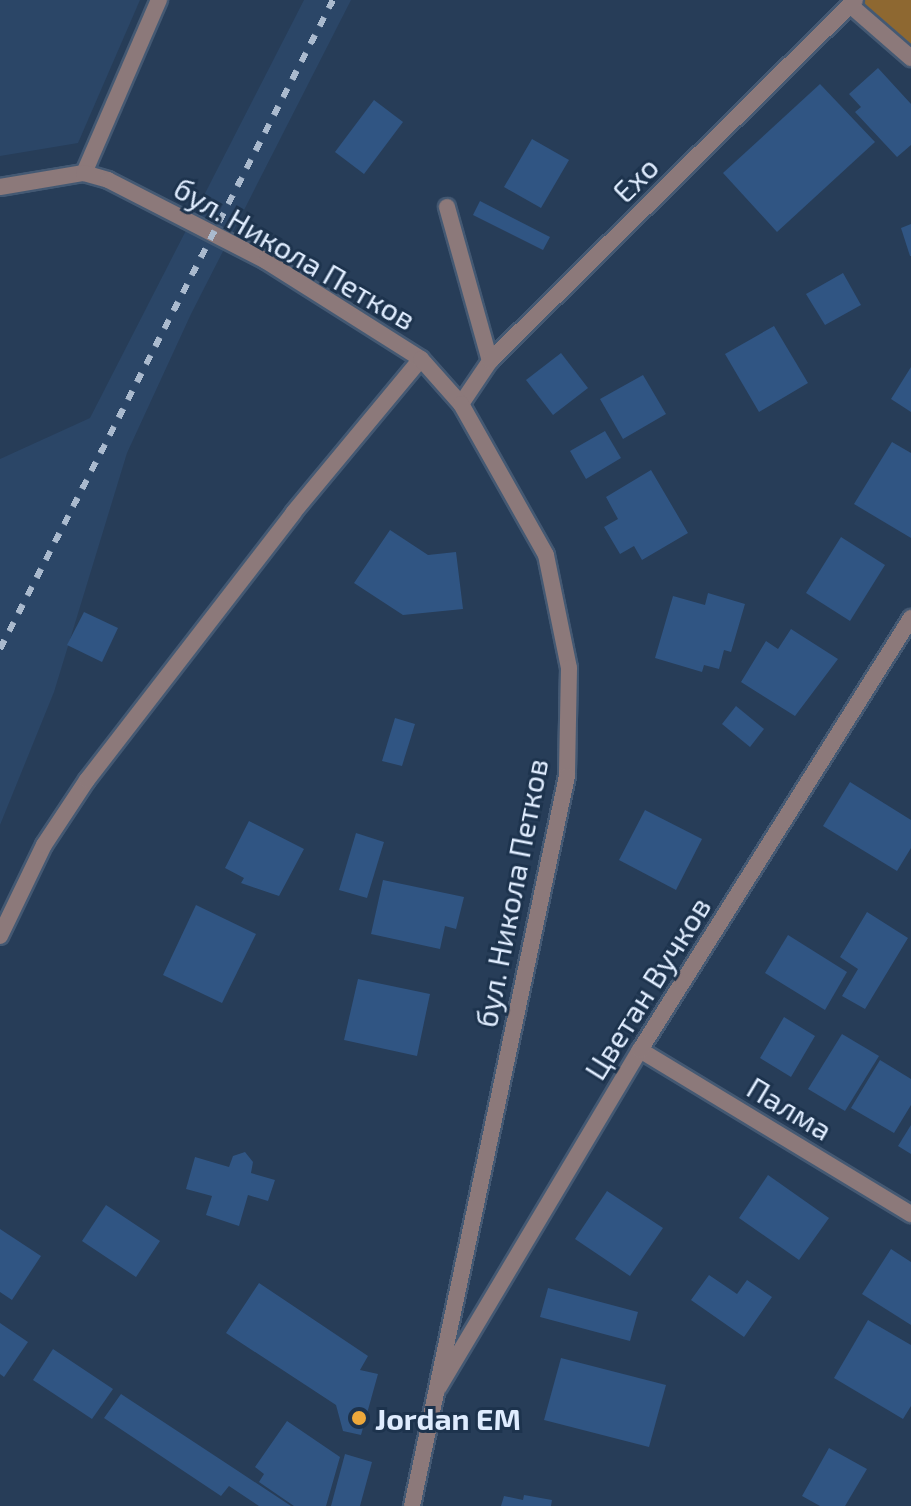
<!DOCTYPE html>
<html>
<head>
<meta charset="utf-8">
<style>
	body { margin:0 }
	#map { position:relative; width:911px; height:1506px; overflow:hidden; background:#273d58; font-family:"Exo 2",sans-serif }
	div>[style] { position:absolute }
	[style*='--x'] { left:calc(var(--x)*1px); top:calc(var(--y)*1px); width:calc(var(--w)*1px); rotate:calc(var(--a)*1deg) }
	.built>* { inset:0; background:#2b4667 }
	.forest>* { inset:0; background:#8e6831 }
	.building>* { inset:0; background:#305583 }
	.roads { filter:drop-shadow(2px 0 #445973) drop-shadow(-2px 0 #445973) drop-shadow(0 2px #445973) drop-shadow(0 -2px #445973) }
	.service>* { height:16px; margin:-8px; padding:0 8px; transform-origin:8px; border-radius:8px; background:#8c797a }
	.minor>* { height:16px; margin:-8px; padding:0 8px; transform-origin:8px; border-radius:8px; background:#8c797a }
	.tertiary>* { height:16px; margin:-8px; padding:0 8px; transform-origin:8px; border-radius:8px; background:#8c797a }
	.rail>* { height:6px; margin-top:-3px; transform-origin:0; background:repeating-linear-gradient(90deg,#aabace 0 10px,transparent 0 20px) }
	.dots>* { width:22px; height:22px; translate:-50% -50%; box-sizing:border-box; border:4px solid #1d334d; border-radius:50% }
	span { translate:-50% -50%; white-space:nowrap; text-align:center; line-height:1.15; -webkit-text-stroke:6px #1d334d; paint-order:stroke }
	.street-label { font-size:30px; color:#dfecfe }
	.poi-label { font-size:30px; color:#dfecfe; font-weight:700 }
	.left { translate:0 -50%; text-align:left }
</style>
</head>
<body>
<div id="map">
	<div class="built">
		<div style="clip-path:polygon(0 0,140px 0,78px 143px,0 156px)"></div>
		<div style="clip-path:polygon(304px 0,351px 0,191px 314px,127px 453px,54px 692px,0 825px,0 459px,90px 418px)"></div>
	</div>
	<div class="forest">
		<div style="clip-path:polygon(863px 0,911px 0,911px 53px,857px 6px)"></div>
	</div>
	<div class="building">
		<div style="clip-path:polygon(878px 68px,911px 104px,911px 145px,897px 157px,855px 112px,861px 107px,849px 94px)"></div>
		<div style="clip-path:polygon(820px 84px,875px 142px,777px 232px,723px 173px)"></div>
		<div style="clip-path:polygon(374px 100px,403px 122px,364px 174px,335px 152px)"></div>
		<div style="clip-path:polygon(532px 139px,569px 160px,541px 208px,504px 187px)"></div>
		<div style="clip-path:polygon(480px 201px,550px 237px,543px 250px,473px 215px)"></div>
		<div style="clip-path:polygon(911px 224px,911px 256px,910px 256px,901px 228px)"></div>
		<div style="clip-path:polygon(843px 273px,861px 305px,825px 325px,806px 294px)"></div>
		<div style="clip-path:polygon(774px 326px,808px 383px,759px 412px,725px 354px)"></div>
		<div style="clip-path:polygon(561px 353px,588px 388px,553px 415px,526px 380px)"></div>
		<div style="clip-path:polygon(911px 367px,911px 412px,891px 399px)"></div>
		<div style="clip-path:polygon(643px 375px,666px 414px,623px 439px,600px 399px)"></div>
		<div style="clip-path:polygon(605px 431px,621px 458px,586px 479px,570px 451px)"></div>
		<div style="clip-path:polygon(892px 442px,911px 453px,911px 538px,854px 504px)"></div>
		<div style="clip-path:polygon(651px 470px,688px 533px,642px 560px,634px 546px,620px 554px,604px 527px,618px 519px,606px 497px)"></div>
		<div style="clip-path:polygon(390px 530px,428px 555px,456px 552px,463px 609px,403px 615px,354px 583px)"></div>
		<div style="clip-path:polygon(841px 537px,885px 565px,850px 621px,806px 593px)"></div>
		<div style="clip-path:polygon(708px 593px,745px 604px,731px 652px,724px 650px,719px 669px,704px 665px,702px 672px,655px 658px,673px 596px,705px 605px)"></div>
		<div style="clip-path:polygon(84px 612px,118px 628px,102px 662px,67px 645px)"></div>
		<div style="clip-path:polygon(791px 629px,838px 659px,795px 716px,741px 682px,766px 641px,778px 649px)"></div>
		<div style="clip-path:polygon(736px 706px,764px 729px,750px 747px,722px 724px)"></div>
		<div style="clip-path:polygon(395px 718px,415px 724px,402px 766px,382px 761px)"></div>
		<div style="clip-path:polygon(850px 782px,911px 820px,911px 848px,897px 871px,823px 826px)"></div>
		<div style="clip-path:polygon(645px 810px,702px 839px,676px 890px,619px 860px)"></div>
		<div style="clip-path:polygon(249px 821px,304px 849px,279px 896px,241px 883px,244px 878px,225px 868px)"></div>
		<div style="clip-path:polygon(356px 833px,384px 842px,367px 898px,339px 890px)"></div>
		<div style="clip-path:polygon(383px 880px,464px 897px,456px 929px,445px 926px,440px 949px,371px 934px)"></div>
		<div style="clip-path:polygon(196px 905px,256px 934px,222px 1003px,163px 975px)"></div>
		<div style="clip-path:polygon(867px 912px,908px 938px,865px 1009px,842px 996px,858px 969px,840px 957px)"></div>
		<div style="clip-path:polygon(788px 935px,847px 972px,825px 1010px,765px 973px)"></div>
		<div style="clip-path:polygon(358px 979px,430px 994px,417px 1056px,344px 1040px)"></div>
		<div style="clip-path:polygon(784px 1017px,815px 1036px,791px 1077px,760px 1058px)"></div>
		<div style="clip-path:polygon(842px 1034px,879px 1056px,845px 1111px,808px 1089px)"></div>
		<div style="clip-path:polygon(880px 1060px,911px 1079px,911px 1105px,894px 1133px,851px 1108px)"></div>
		<div style="clip-path:polygon(911px 1125px,911px 1154px,898px 1146px)"></div>
		<div style="clip-path:polygon(245px 1152px,253px 1162px,251px 1173px,275px 1180px,268px 1201px,248px 1195px,239px 1226px,206px 1215px,212px 1196px,186px 1189px,195px 1157px,229px 1167px,233px 1156px)"></div>
		<div style="clip-path:polygon(768px 1175px,829px 1218px,799px 1260px,739px 1218px)"></div>
		<div style="clip-path:polygon(607px 1191px,663px 1228px,630px 1276px,575px 1239px)"></div>
		<div style="clip-path:polygon(106px 1205px,160px 1241px,136px 1277px,82px 1241px)"></div>
		<div style="clip-path:polygon(0 1229px,41px 1256px,12px 1300px,0 1292px)"></div>
		<div style="clip-path:polygon(891px 1249px,911px 1262px,911px 1325px,862px 1294px)"></div>
		<div style="clip-path:polygon(709px 1275px,737px 1294px,747px 1280px,772px 1297px,744px 1337px,691px 1300px)"></div>
		<div style="clip-path:polygon(259px 1283px,368px 1356px,360px 1370px,378px 1374px,361px 1435px,343px 1431px,336px 1405px,226px 1333px)"></div>
		<div style="clip-path:polygon(548px 1288px,638px 1312px,630px 1341px,540px 1317px)"></div>
		<div style="clip-path:polygon(868px 1320px,911px 1345px,911px 1406px,903px 1419px,834px 1378px)"></div>
		<div style="clip-path:polygon(0 1323px,28px 1342px,4px 1377px,0 1374px)"></div>
		<div style="clip-path:polygon(53px 1349px,113px 1389px,92px 1419px,33px 1380px)"></div>
		<div style="clip-path:polygon(561px 1358px,666px 1385px,649px 1447px,544px 1420px)"></div>
		<div style="clip-path:polygon(121px 1394px,238px 1471px,291px 1506px,259px 1506px,229px 1486px,221px 1496px,104px 1418px)"></div>
		<div style="clip-path:polygon(287px 1421px,340px 1457px,326px 1506px,294px 1506px,259px 1482px,264px 1474px,255px 1467px)"></div>
		<div style="clip-path:polygon(829px 1448px,867px 1469px,845px 1506px,820px 1506px,802px 1496px)"></div>
		<div style="clip-path:polygon(345px 1454px,372px 1462px,360px 1506px,331px 1506px)"></div>
		<div style="clip-path:polygon(524px 1495px,552px 1500px,551px 1506px,501px 1506px,504px 1496px,523px 1500px)"></div>
	</div>
	<div class="roads">
		<div class="service">
			<div style="--x:447;--y:207;--w:160;--a:74.4"></div>
			<div style="--x:0;--y:936;--w:101;--a:-64.2"></div>
			<div style="--x:44;--y:845;--w:78;--a:-56.5"></div>
			<div style="--x:87;--y:780;--w:337;--a:-52.3"></div>
			<div style="--x:293;--y:513;--w:200;--a:-50.3"></div>
		</div>
		<div class="minor">
			<div style="--x:850;--y:5;--w:81;--a:41"></div>
			<div style="--x:461;--y:404;--w:52;--a:-56"></div>
			<div style="--x:490;--y:361;--w:513;--a:-44.68"></div>
			<div style="--x:640;--y:1050;--w:317;--a:31.2"></div>
			<div style="--x:439;--y:1387;--w:392;--a:-59.2"></div>
			<div style="--x:640;--y:1050;--w:510;--a:-57.9"></div>
		</div>
		<div class="tertiary">
			<div style="--x:84;--y:173;--w:189;--a:-66.6"></div>
			<div style="--x:0;--y:187;--w:85;--a:-9.5"></div>
			<div style="--x:84;--y:173;--w:25;--a:16"></div>
			<div style="--x:108;--y:180;--w:178;--a:27.1"></div>
			<div style="--x:266;--y:261;--w:183;--a:32.3"></div>
			<div style="--x:421;--y:359;--w:60;--a:48.4"></div>
			<div style="--x:461;--y:404;--w:173;--a:60.6"></div>
			<div style="--x:546;--y:555;--w:115;--a:78.5"></div>
			<div style="--x:569;--y:668;--w:108;--a:91.1"></div>
			<div style="--x:567;--y:776;--w:746;--a:101.99"></div>
		</div>
	</div>
	<div class="rail">
		<div style="--x:0;--y:649;--w:729;--a:-62.84"></div>
	</div>
	<div class="dots">
		<div style="left:359px;top:1418px;background:#eda83b"></div>
	</div>
	<div class="street-label">
		<span style="left:635px;top:179px;rotate:-45deg">Ехо</span>
		<span style="left:295px;top:253px;rotate:30deg">бул. Никола Петков</span>
		<span style="left:511px;top:893px;rotate:-79deg">бул. Никола Петков</span>
		<span style="left:647px;top:988px;rotate:-58deg">Цветан Вучков</span>
		<span style="left:790px;top:1108px;rotate:31deg">Палма</span>
	</div>
	<div class="poi-label">
		<span class="left" style="left:375px;top:1418px">Jordan EM</span>
	</div>
</div>
</body>
</html>
